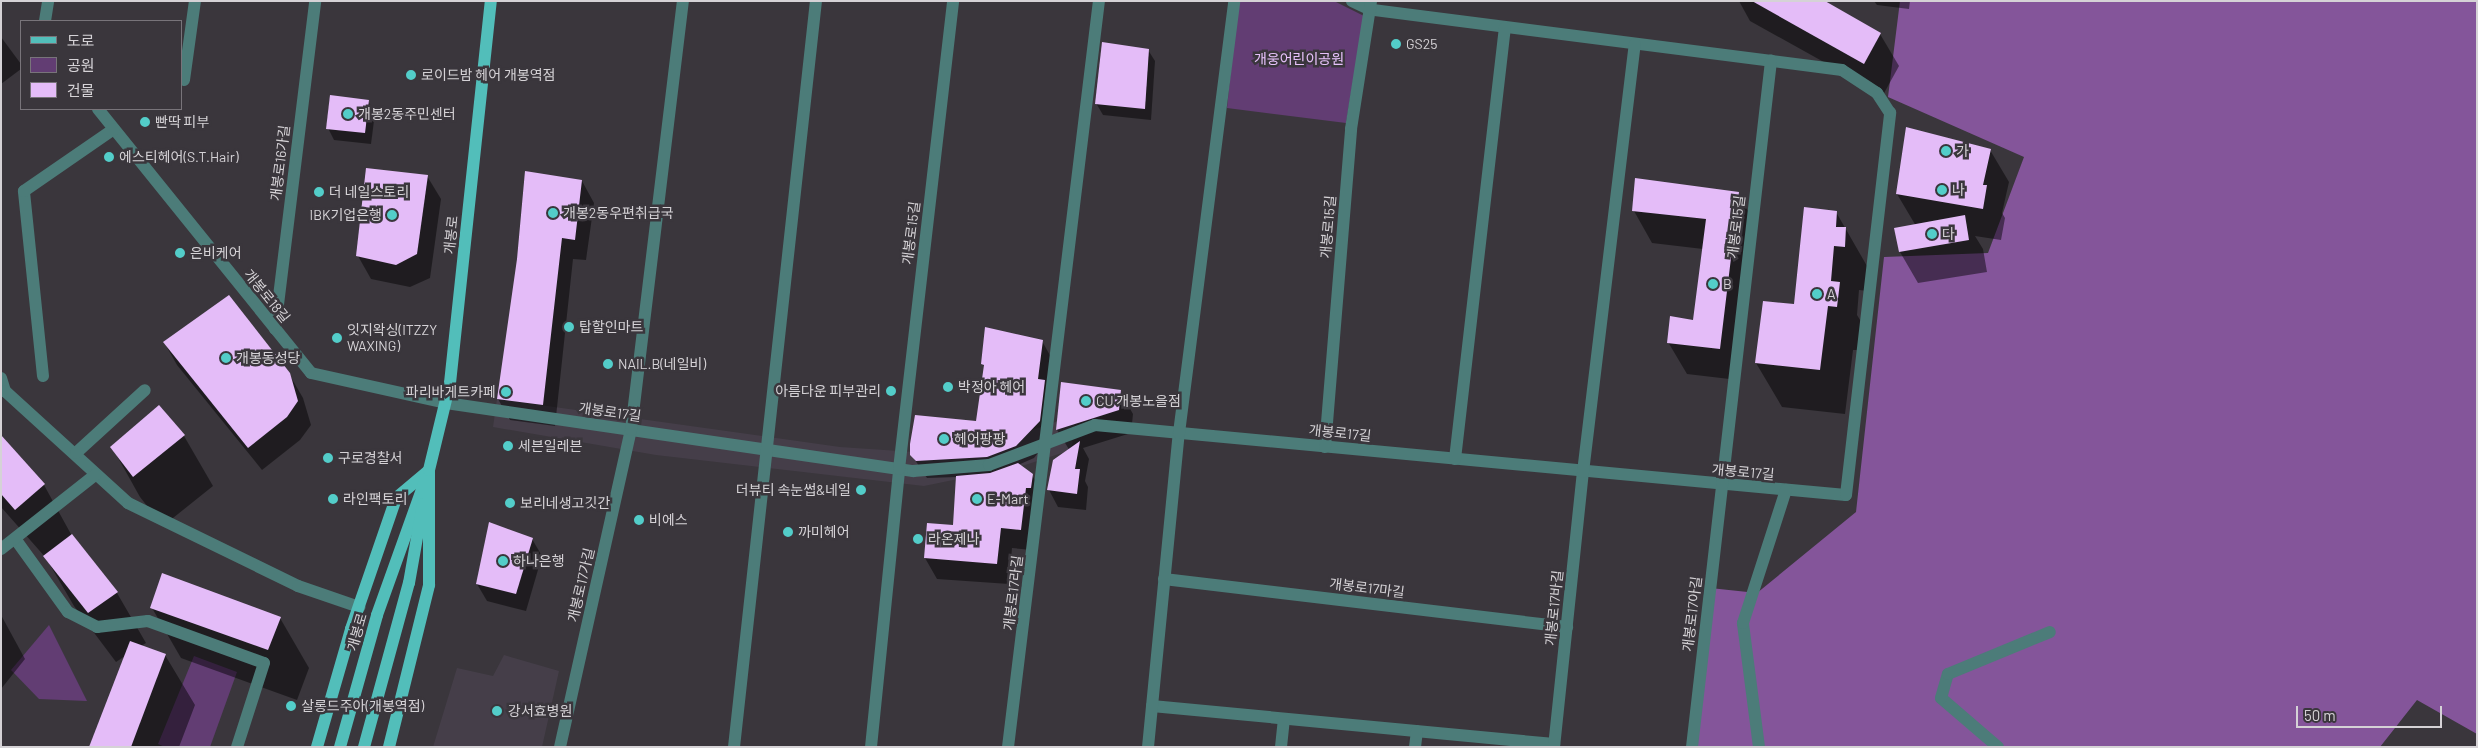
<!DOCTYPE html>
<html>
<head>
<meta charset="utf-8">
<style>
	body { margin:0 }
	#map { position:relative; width:2478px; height:748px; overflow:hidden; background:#3a363c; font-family:Barlow,"Noto Sans KR",sans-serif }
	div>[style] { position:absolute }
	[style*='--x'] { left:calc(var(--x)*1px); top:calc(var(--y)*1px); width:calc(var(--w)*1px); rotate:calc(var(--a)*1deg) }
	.built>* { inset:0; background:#453e49 }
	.green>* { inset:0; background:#623d73 }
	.forest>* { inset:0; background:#84559a }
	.shadow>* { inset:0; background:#0007 }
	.building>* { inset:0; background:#e4bcf8 }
	.minor>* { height:12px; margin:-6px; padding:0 6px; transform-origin:6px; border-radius:6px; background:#4c7c79 }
	.major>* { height:12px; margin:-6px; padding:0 6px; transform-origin:6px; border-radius:6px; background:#52beba }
	.dots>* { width:14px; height:14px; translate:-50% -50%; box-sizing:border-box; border:2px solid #3a363c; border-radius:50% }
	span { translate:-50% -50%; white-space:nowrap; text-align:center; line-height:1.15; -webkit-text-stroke:5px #3a363c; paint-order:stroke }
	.poi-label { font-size:14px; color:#d5d2d6 }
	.left { translate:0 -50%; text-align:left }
	.right { translate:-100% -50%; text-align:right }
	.park-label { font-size:14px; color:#e7c1fb }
	.street-label { font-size:14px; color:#d5d2d6 }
	.frame { position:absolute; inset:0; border:2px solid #d5d2d6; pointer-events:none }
	.legend { position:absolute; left:20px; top:20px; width:162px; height:90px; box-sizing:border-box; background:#3a363c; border:1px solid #78747a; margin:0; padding:6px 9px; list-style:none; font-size:15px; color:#d5d2d6 }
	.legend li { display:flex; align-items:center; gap:10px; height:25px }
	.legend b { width:25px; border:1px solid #78747a }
	.scale { position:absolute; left:2296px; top:706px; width:146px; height:22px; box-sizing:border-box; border:2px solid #d5d2d6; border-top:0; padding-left:6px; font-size:15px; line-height:18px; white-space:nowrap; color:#d5d2d6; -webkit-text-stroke:4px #3a363c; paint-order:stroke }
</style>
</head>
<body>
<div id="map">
	<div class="built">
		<div style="clip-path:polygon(497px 399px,840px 447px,959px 455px,1076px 415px,1072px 448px,1065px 452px,1022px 466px,924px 486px,656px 455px,493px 427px)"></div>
		<div style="clip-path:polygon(504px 655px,559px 671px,542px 747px,433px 747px,457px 668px,493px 676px)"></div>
	</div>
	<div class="green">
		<div style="clip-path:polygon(1238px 1px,1334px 1px,1364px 16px,1346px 123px,1227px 108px)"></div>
		<div style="clip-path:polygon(49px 625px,87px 701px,39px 699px,11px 670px)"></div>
		<div style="clip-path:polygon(194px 656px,237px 672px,210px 747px,165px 747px,158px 744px)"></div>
	</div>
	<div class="forest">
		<div style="clip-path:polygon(1900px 1px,2477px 1px,2477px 734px,2417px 700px,2380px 747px,1692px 747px,1710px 588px,1757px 593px,1856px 512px,1884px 257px,1988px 253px,2024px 157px,1888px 97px)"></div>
	</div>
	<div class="shadow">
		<div style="clip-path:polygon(1739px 1px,1823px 1px,1880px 34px,1899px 66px,1883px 95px,1750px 21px)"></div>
		<div style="clip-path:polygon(1874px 1px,1910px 1px,1909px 9px,1877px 5px)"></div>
		<div style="clip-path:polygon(1px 37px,21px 64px,21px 69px,1px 84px)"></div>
		<div style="clip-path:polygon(1148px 50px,1155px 61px,1151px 120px,1103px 115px,1096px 103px)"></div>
		<div style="clip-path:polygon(368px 101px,375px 113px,371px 144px,334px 140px,328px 128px)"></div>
		<div style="clip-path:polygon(1990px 150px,2009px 182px,2002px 213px,2005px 218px,2001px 240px,1975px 236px,1983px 249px,1987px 272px,1918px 283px,1900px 252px,1916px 226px,1897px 194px)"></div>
		<div style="clip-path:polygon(427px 176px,441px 199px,430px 278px,410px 287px,371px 279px,358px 256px)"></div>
		<div style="clip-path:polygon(582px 181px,594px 203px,586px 260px,573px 259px,555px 426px,510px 420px,498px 399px)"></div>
		<div style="clip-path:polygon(1738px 193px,1756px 225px,1738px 380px,1687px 374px,1668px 342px,1694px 321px,1703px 249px,1652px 243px,1634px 211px)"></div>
		<div style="clip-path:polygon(1836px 212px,1871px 273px,1869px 291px,1859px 290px,1857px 315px,1865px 328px,1862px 350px,1853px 350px,1845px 414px,1782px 407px,1756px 363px,1795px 305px)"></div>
		<div style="clip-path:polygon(1042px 341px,1052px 359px,1049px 439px,1034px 458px,1018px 465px,1032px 475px,1044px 496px,1032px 550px,1012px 548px,1009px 584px,937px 579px,925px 558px,954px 526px,957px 477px,927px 478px,911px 454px,977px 422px,985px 368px,983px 364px)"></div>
		<div style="clip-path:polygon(164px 342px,289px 374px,303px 398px,311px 425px,300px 440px,262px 470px,177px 365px)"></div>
		<div style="clip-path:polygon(1062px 384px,1120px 391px,1133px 414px,1131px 433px,1083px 448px,1089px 459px,1085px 481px,1088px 487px,1086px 510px,1058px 507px,1049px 490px,1052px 465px,1070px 451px,1057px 430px)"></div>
		<div style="clip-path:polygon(184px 436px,213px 486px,163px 526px,140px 497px,112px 447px)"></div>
		<div style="clip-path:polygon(1px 439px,44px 485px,72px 536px,117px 593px,146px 643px,141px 646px,165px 655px,195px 705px,179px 747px,90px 747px,125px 656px,116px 662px,74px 606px,46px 558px,1px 507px)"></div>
		<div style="clip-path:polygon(532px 539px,542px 556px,526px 611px,487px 601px,477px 584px)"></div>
		<div style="clip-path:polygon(152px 608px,280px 618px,309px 668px,297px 700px,181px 658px)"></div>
		<div style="clip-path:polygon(1px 615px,25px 659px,1px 689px)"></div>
	</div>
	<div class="building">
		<div style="clip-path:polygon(1752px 1px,1825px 1px,1881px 33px,1864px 64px)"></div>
		<div style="clip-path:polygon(1102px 42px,1149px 49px,1145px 109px,1095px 104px)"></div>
		<div style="clip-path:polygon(330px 95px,369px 100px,365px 133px,326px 129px)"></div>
		<div style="clip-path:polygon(1906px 127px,1991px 149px,1983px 185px,1987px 185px,1983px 209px,1896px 194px)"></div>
		<div style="clip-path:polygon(366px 168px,428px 175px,417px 254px,396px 265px,356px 256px)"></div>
		<div style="clip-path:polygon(525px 171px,582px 180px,575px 240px,562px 238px,543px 405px,497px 399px,517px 259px)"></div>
		<div style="clip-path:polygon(1635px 178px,1739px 192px,1720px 349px,1667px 343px,1670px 316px,1693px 320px,1706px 219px,1632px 211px)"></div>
		<div style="clip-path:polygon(1804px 207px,1837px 211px,1836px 227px,1846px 227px,1845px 247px,1834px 246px,1831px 281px,1840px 282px,1837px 307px,1828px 306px,1820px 370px,1755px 363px,1763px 301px,1794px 304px)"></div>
		<div style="clip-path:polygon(1965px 215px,1969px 240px,1899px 252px,1894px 228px)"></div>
		<div style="clip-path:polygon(229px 295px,290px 373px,298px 401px,287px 417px,248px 448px,163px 342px)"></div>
		<div style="clip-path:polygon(985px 327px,1043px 340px,1038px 379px,1045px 380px,1040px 421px,1016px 446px,987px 457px,916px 461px,910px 455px,910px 444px,915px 415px,976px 421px,984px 365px,981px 364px)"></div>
		<div style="clip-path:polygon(1061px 382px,1121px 390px,1119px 410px,1056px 430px)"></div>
		<div style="clip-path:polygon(159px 405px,185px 435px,133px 477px,110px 447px)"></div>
		<div style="clip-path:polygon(1px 435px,45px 484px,15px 510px,1px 494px)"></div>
		<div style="clip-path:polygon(1080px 441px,1075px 469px,1080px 469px,1077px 494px,1047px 490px,1053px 460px)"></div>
		<div style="clip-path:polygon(1018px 463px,1033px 474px,1031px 488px,1026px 488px,1021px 530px,1001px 528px,997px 564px,924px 558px,927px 523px,953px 525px,956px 476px,990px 473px)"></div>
		<div style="clip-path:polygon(489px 522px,533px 538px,516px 594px,476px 584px)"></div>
		<div style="clip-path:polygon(72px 534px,118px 592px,88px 613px,43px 556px)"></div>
		<div style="clip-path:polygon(162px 573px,281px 617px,268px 650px,150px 608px)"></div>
		<div style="clip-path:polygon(130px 641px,166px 654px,131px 747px,89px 747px)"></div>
	</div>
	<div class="minor">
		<div style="--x:45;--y:21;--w:20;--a:-81"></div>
		<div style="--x:184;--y:80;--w:80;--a:-82.1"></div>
		<div style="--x:98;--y:109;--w:339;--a:51.1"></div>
		<div style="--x:311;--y:373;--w:138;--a:12.5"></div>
		<div style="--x:446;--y:403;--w:472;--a:8.3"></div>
		<div style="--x:913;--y:471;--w:76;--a:-4.5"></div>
		<div style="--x:989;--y:465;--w:113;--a:-20.7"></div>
		<div style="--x:1095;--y:425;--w:754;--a:5.33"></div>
		<div style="--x:1846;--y:495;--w:385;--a:-83.4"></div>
		<div style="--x:1890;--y:113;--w:24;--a:-123"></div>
		<div style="--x:1877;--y:93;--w:42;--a:-146.7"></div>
		<div style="--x:1842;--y:70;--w:475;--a:-172.7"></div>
		<div style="--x:1371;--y:10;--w:21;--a:-155"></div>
		<div style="--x:275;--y:329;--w:330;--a:-83"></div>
		<div style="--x:43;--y:376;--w:186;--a:-95.9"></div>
		<div style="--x:24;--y:191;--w:109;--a:-34.6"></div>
		<div style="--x:1;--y:378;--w:14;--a:73"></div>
		<div style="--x:5;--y:391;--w:166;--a:42.3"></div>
		<div style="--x:128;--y:503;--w:189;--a:26"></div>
		<div style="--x:298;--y:586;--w:65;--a:19"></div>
		<div style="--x:1325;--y:447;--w:319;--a:-85.3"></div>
		<div style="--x:1351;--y:129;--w:129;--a:-81.1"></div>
		<div style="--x:76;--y:453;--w:93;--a:-42.4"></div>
		<div style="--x:1455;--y:459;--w:434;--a:-83.4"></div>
		<div style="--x:16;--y:540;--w:89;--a:54.2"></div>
		<div style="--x:68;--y:612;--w:33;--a:27"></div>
		<div style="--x:97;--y:627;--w:51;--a:-6.7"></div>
		<div style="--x:148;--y:621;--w:123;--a:19.9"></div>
		<div style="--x:264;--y:663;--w:88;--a:107.8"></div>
		<div style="--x:1;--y:549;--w:120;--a:-38.2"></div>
		<div style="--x:1164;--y:579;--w:406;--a:6.8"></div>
		<div style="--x:1152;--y:706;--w:404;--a:5.4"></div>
		<div style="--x:560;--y:747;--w:325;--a:-77.4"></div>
		<div style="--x:631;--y:430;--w:432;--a:-83.1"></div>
		<div style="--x:734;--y:747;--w:750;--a:-83.73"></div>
		<div style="--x:871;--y:747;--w:279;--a:-84.2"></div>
		<div style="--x:899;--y:469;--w:471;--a:-83.4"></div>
		<div style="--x:1008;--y:747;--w:752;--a:-83.05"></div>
		<div style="--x:1148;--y:747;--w:316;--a:-84.4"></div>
		<div style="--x:1179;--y:433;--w:435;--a:-82.7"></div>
		<div style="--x:1281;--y:747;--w:28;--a:-84"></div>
		<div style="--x:1415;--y:747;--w:16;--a:-83"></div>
		<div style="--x:1554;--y:747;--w:277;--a:-84"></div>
		<div style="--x:1583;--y:472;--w:431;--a:-83.1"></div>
		<div style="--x:1692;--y:747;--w:691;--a:-83.43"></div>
		<div style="--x:1759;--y:747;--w:125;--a:-97.4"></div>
		<div style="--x:1743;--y:623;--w:140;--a:-72.1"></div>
		<div style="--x:1998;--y:747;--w:75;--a:-139.3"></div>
		<div style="--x:1941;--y:698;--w:25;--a:-74"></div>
		<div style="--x:1948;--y:674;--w:110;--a:-22.4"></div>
	</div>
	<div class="major">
		<div style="--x:317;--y:747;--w:123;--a:-73.9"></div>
		<div style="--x:351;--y:629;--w:139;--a:-71"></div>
		<div style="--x:396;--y:498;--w:40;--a:-40"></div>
		<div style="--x:340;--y:747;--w:137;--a:-74.3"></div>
		<div style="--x:377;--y:615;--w:145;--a:-70.3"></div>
		<div style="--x:364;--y:747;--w:170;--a:-74.7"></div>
		<div style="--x:409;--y:583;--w:80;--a:-80"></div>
		<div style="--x:389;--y:747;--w:167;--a:-76.1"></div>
		<div style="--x:429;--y:585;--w:115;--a:-90"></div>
		<div style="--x:429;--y:470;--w:89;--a:-76.4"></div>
		<div style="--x:450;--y:383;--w:384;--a:-83.9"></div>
	</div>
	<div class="dots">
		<div style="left:1396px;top:44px;background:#53cdc9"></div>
		<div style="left:411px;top:75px;background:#53cdc9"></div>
		<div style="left:348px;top:114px;background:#53cdc9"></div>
		<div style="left:145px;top:122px;background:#53cdc9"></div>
		<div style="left:1946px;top:151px;background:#53cdc9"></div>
		<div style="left:109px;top:157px;background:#53cdc9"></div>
		<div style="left:1942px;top:190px;background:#53cdc9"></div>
		<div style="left:319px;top:192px;background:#53cdc9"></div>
		<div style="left:553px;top:213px;background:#53cdc9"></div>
		<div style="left:392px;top:215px;background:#53cdc9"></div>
		<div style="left:1932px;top:234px;background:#53cdc9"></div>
		<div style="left:180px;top:253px;background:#53cdc9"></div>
		<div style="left:1713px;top:284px;background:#53cdc9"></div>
		<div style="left:1817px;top:294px;background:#53cdc9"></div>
		<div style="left:569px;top:327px;background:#53cdc9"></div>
		<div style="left:337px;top:338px;background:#53cdc9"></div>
		<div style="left:226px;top:358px;background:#53cdc9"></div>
		<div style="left:608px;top:364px;background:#53cdc9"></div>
		<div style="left:948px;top:387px;background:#53cdc9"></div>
		<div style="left:891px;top:391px;background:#53cdc9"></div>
		<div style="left:506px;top:392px;background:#53cdc9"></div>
		<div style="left:1086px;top:401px;background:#53cdc9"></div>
		<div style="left:944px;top:439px;background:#53cdc9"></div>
		<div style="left:508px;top:446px;background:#53cdc9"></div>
		<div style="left:328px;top:458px;background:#53cdc9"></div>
		<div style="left:861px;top:490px;background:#53cdc9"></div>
		<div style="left:333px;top:499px;background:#53cdc9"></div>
		<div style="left:977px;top:499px;background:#53cdc9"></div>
		<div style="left:510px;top:503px;background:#53cdc9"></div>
		<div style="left:639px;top:520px;background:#53cdc9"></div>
		<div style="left:788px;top:532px;background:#53cdc9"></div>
		<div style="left:918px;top:539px;background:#53cdc9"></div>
		<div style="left:503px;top:561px;background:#53cdc9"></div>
		<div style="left:291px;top:706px;background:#53cdc9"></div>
		<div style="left:497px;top:711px;background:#53cdc9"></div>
	</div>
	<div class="poi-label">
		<span class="left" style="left:1406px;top:44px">GS25</span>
		<span class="left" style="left:421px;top:75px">로이드밤 헤어 개봉역점</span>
		<span class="left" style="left:358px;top:114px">개봉2동주민센터</span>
		<span class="left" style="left:155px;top:122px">빤딱 피부</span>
		<span class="left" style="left:1956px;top:151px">가</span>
		<span class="left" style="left:119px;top:157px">에스티헤어(S.T.Hair)</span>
		<span class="left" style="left:1952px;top:190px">나</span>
		<span class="left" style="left:329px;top:192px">더 네일스토리</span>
		<span class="left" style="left:563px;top:213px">개봉2동우편취급국</span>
		<span class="right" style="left:382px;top:215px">IBK기업은행</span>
		<span class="left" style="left:1942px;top:234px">다</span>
		<span class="left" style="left:190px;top:253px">은비케어</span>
		<span class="left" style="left:1723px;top:284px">B</span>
		<span class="left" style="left:1827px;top:294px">A</span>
		<span class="left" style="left:579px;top:327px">탑할인마트</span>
		<span class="left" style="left:347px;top:338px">잇지왁싱(ITZZY<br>WAXING)</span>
		<span class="left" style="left:236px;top:358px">개봉동성당</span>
		<span class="left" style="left:618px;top:364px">NAIL.B(네일비)</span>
		<span class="left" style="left:958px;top:387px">박정아 헤어</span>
		<span class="right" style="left:881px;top:391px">아름다운 피부관리</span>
		<span class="right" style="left:496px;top:392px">파리바게트카페</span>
		<span class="left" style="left:1096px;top:401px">CU 개봉노을점</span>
		<span class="left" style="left:954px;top:439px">헤어팡팡</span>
		<span class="left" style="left:518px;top:446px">세븐일레븐</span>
		<span class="left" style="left:338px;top:458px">구로경찰서</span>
		<span class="right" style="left:851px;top:490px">더뷰티 속눈썹&amp;네일</span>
		<span class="left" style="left:343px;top:499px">라인팩토리</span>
		<span class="left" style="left:987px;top:499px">E-Mart</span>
		<span class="left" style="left:520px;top:503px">보리네생고깃간</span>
		<span class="left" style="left:649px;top:520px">비에스</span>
		<span class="left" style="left:798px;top:532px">까미헤어</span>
		<span class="left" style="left:928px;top:539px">라온제나</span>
		<span class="left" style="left:513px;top:561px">하나은행</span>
		<span class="left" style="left:301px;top:706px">살롱드주아(개봉역점)</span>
		<span class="left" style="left:508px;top:711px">강서효병원</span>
	</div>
	<div class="park-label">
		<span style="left:1299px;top:59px">개웅어린이공원</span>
	</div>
	<div class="street-label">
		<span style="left:280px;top:163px;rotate:-83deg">개봉로16가길</span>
		<span style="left:1328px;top:227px;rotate:-85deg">개봉로15길</span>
		<span style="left:1736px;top:227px;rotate:-83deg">개봉로15길</span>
		<span style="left:911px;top:233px;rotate:-83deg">개봉로15길</span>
		<span style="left:451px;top:235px;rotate:-84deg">개봉로</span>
		<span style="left:267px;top:296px;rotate:51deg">개봉로18길</span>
		<span style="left:610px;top:412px;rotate:8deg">개봉로17길</span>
		<span style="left:1340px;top:433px;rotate:6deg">개봉로17길</span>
		<span style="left:1743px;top:472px;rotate:5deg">개봉로17길</span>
		<span style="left:581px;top:585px;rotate:-77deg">개봉로17가길</span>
		<span style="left:1367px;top:588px;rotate:7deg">개봉로17마길</span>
		<span style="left:1013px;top:593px;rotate:-83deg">개봉로17라길</span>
		<span style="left:1554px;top:608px;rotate:-84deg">개봉로17바길</span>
		<span style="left:1692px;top:614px;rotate:-83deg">개봉로17아길</span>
		<span style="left:357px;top:632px;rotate:-74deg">개봉로</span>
	</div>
	<div class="frame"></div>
	<ul class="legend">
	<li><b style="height:6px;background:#52beba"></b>도로</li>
	<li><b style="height:14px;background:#623d73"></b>공원</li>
	<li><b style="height:14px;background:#e4bcf8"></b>건물</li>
	</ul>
	<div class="scale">50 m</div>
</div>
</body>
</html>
